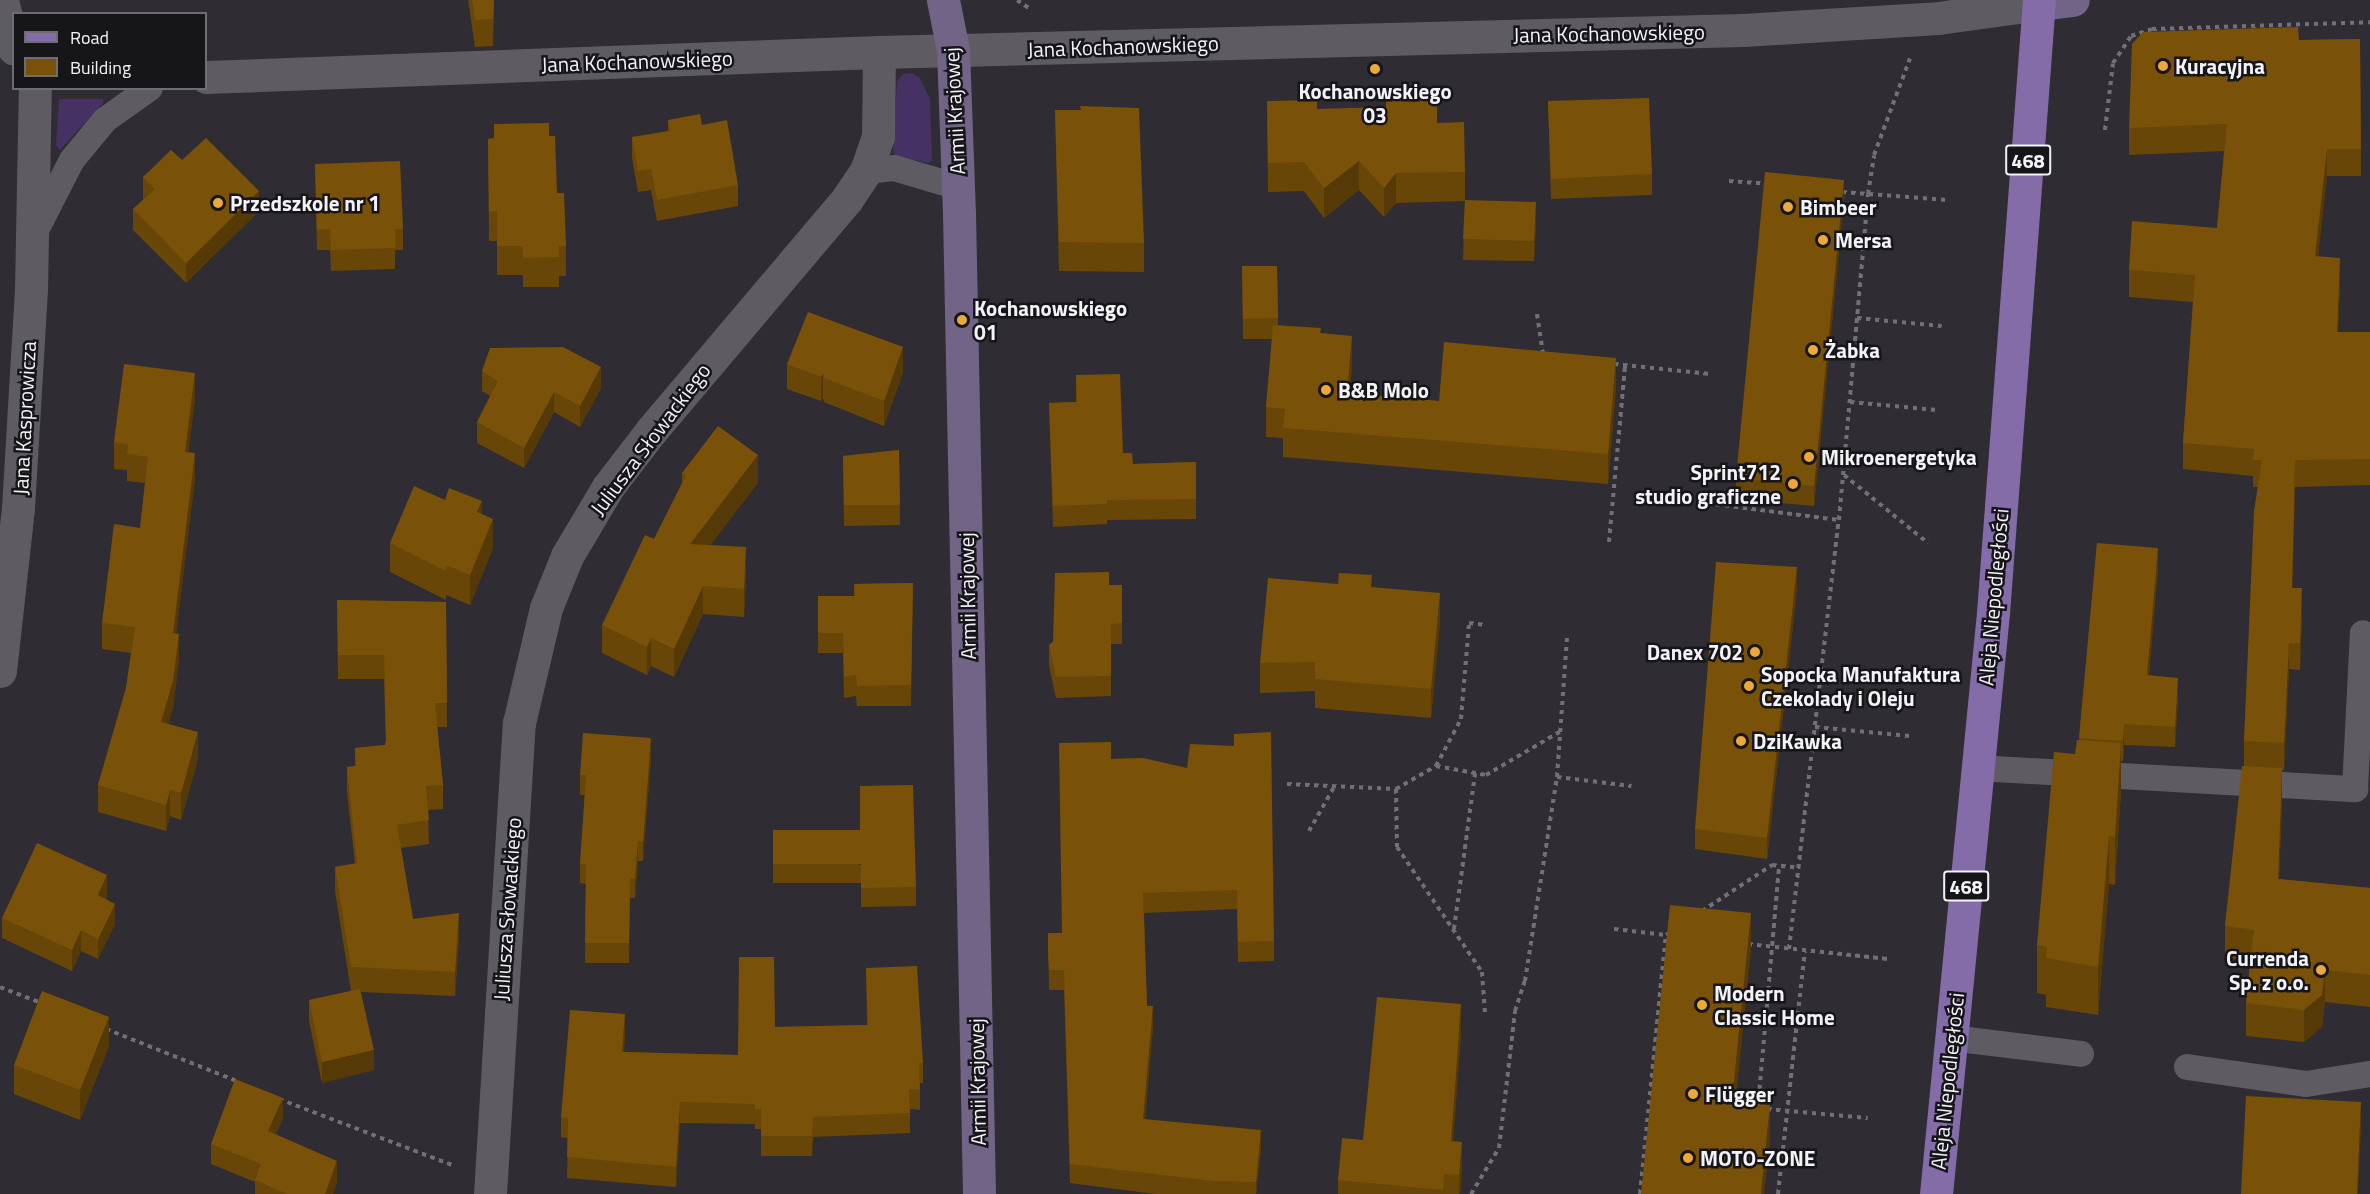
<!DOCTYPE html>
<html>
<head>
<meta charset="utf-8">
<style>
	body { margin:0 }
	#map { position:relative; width:2370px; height:1194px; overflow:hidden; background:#2f2d33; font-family:"Titillium Web",sans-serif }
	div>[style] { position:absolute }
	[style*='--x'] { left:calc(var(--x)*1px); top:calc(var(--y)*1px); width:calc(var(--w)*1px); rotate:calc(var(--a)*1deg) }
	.green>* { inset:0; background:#463164 }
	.path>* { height:4px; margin-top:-2px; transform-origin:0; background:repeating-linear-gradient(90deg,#727076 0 4.5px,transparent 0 9px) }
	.lane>* { height:26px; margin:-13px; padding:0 13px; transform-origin:13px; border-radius:13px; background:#5e5b63 }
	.street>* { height:33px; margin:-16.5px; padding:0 16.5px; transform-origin:16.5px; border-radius:16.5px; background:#5e5b63 }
	.secondary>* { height:33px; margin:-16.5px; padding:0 16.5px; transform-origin:16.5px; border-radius:16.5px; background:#716486 }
	.primary>* { height:33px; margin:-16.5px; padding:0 16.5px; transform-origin:16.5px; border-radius:16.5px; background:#846ca9 }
	.wall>* { inset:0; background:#684607 }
	.shaded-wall>* { inset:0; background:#553906 }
	.building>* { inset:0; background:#795108 }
	.dots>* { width:16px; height:16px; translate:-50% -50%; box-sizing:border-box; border:3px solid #161519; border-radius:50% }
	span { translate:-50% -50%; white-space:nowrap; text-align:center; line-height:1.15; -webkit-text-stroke:5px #161519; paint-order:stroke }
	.shield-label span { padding:2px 4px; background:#161519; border:2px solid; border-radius:4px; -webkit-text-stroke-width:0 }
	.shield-label { font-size:20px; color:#f3f2f7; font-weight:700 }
	.street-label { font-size:21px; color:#f3f2f7 }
	.poi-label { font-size:21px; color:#f3f2f7; font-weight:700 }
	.left { translate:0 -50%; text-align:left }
	.right { translate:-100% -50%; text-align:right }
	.legend { position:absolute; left:12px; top:12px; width:195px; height:78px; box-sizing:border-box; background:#161519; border:2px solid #6e6d72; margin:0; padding:8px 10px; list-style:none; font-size:18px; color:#f3f2f7 }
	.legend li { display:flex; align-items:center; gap:12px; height:30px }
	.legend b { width:30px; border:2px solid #6e6d72 }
</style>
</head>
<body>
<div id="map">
	<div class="green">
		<div style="clip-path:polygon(912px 73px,920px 78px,930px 99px,932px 160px,928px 163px,896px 156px,893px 152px,897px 81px,903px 74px)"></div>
		<div style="clip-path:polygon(59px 99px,103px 99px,103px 103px,60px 150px,56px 145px)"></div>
	</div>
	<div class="path">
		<div style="--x:1017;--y:0;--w:14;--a:34"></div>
		<div style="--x:2105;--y:130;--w:67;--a:-83.2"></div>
		<div style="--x:2113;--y:63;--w:32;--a:-56"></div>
		<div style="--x:2131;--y:36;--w:22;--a:-18"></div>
		<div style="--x:2152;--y:29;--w:218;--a:-1.8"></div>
		<div style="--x:1729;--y:181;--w:39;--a:4"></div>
		<div style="--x:1842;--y:192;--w:106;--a:4.3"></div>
		<div style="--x:1537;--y:314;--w:40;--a:81.5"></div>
		<div style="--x:1857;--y:318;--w:85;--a:5.4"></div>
		<div style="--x:1614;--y:364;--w:97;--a:5.9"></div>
		<div style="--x:1850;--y:402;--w:87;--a:5.3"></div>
		<div style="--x:1844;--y:475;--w:108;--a:39"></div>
		<div style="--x:1698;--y:502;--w:142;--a:7.3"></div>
		<div style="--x:1609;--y:542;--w:178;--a:-84.8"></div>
		<div style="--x:1815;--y:727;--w:95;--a:5.4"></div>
		<div style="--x:1436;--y:766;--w:51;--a:10.2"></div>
		<div style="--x:1486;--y:775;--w:87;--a:-30.4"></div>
		<div style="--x:1557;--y:777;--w:75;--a:6.9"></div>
		<div style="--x:1287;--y:784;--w:109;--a:2.6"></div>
		<div style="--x:1396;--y:789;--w:46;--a:-29.9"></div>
		<div style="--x:1436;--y:766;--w:53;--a:-62"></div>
		<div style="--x:1461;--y:719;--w:96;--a:-85.2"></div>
		<div style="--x:1469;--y:623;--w:17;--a:7"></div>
		<div style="--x:1396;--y:789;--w:58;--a:89"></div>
		<div style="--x:1397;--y:847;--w:151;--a:55.8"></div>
		<div style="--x:1482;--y:972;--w:41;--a:85.8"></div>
		<div style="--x:1309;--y:831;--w:51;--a:-60.4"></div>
		<div style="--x:1702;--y:911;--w:84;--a:-33.3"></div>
		<div style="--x:1772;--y:865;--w:27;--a:6"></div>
		<div style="--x:1454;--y:929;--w:157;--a:-82.3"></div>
		<div style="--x:1614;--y:929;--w:52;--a:6.6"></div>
		<div style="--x:1748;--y:944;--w:141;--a:6.1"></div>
		<div style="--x:1789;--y:949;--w:432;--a:-83.4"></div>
		<div style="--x:1839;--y:520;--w:327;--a:-84.9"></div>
		<div style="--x:1868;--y:194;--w:39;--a:-81"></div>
		<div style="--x:1874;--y:155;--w:103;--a:-69.6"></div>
		<div style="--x:0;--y:987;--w:44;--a:21.3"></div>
		<div style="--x:106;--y:1029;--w:143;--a:21.7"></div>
		<div style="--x:279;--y:1099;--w:187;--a:20.9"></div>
		<div style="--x:1758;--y:1107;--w:242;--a:-85"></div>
		<div style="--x:1767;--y:1109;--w:101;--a:5.1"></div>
		<div style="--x:1471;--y:1194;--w:54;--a:-58.7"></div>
		<div style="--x:1499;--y:1148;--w:138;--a:-83.3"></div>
		<div style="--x:1515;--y:1011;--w:32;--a:-72"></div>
		<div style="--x:1525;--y:981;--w:206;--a:-81.1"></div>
		<div style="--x:1557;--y:777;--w:141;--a:-85.9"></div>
		<div style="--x:1640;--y:1194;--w:260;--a:-84.3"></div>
		<div style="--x:1666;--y:935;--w:6;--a:-31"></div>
		<div style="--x:1778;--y:1194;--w:244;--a:-83.7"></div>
	</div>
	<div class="lane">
		<div style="--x:866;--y:171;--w:28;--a:-6"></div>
		<div style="--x:894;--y:168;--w:67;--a:16.5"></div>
		<div style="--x:34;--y:234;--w:83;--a:-62.8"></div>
		<div style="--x:72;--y:160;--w:52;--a:-50.5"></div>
		<div style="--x:105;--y:120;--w:55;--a:-35.4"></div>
		<div style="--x:1977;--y:768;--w:379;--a:3.2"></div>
		<div style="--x:2355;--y:789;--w:156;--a:-87.1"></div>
		<div style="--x:1951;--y:1038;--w:131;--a:7"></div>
		<div style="--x:2187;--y:1067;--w:120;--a:8.1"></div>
		<div style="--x:2306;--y:1084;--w:65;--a:-8.9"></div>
	</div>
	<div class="street">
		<div style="--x:2;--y:0;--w:50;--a:76.2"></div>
		<div style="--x:206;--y:77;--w:673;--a:-2.13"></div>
		<div style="--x:879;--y:52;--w:864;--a:-1.46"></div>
		<div style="--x:1743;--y:30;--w:195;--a:-3.5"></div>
		<div style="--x:1938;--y:18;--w:102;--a:-7.9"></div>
		<div style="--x:0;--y:671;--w:164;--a:-83.7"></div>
		<div style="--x:18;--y:508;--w:219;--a:-86.6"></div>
		<div style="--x:31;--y:289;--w:201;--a:-88.9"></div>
		<div style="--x:490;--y:1194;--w:472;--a:-86.5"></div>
		<div style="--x:519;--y:723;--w:118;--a:-76.8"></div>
		<div style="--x:546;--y:608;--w:56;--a:-68"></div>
		<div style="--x:567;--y:556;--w:80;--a:-59.3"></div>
		<div style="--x:608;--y:487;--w:71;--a:-52.5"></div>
		<div style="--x:651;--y:431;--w:304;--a:-49.8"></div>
		<div style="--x:847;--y:199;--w:34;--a:-56"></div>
		<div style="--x:866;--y:171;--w:36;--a:-71"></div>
		<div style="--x:878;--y:137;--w:85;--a:-89.3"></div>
	</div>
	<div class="secondary">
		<div style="--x:943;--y:0;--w:51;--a:78.7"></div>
		<div style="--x:953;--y:50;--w:163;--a:87.9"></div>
		<div style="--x:959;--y:213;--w:981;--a:88.83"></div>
		<div style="--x:2039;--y:4;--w:34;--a:-7"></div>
	</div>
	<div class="primary">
		<div style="--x:1936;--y:1194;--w:584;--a:-84.4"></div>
		<div style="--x:1993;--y:613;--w:615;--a:-85.71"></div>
	</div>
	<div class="wall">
		<div style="clip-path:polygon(468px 0,494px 0,493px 46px,475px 47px)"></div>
		<div style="clip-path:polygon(2360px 39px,2361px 176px,2327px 176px,2318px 256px,2340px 285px,2338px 332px,2370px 332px,2370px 485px,2295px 487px,2292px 588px,2302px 615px,2300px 670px,2289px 669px,2284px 770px,2282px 770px,2282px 800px,2279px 879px,2370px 888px,2370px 1007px,2325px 1002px,2322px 1027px,2304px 1042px,2246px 1036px,2246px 1003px,2250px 961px,2225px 958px,2225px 926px,2244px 766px,2244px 741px,2258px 487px,2253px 487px,2253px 476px,2183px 469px,2183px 443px,2193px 302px,2129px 297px,2129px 270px,2217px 228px,2224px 151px,2129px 155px,2129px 128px,2299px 40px)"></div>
		<div style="clip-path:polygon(1267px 101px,1317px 109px,1437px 123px,1465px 172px,1465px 200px,1536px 223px,1534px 261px,1463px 260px,1465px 201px,1396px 203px,1384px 217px,1359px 190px,1324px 218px,1304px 191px,1268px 192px)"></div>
		<div style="clip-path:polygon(1548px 101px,1652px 174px,1652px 195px,1551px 199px)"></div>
		<div style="clip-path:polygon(1055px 110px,1144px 243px,1144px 272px,1059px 271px)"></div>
		<div style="clip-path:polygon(668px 120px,702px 125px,738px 185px,738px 206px,657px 221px,651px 190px,638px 192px,632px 158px,632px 137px,668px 131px)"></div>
		<div style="clip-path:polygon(549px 136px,557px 193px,566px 246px,566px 276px,559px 276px,559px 287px,523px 287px,523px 275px,497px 275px,497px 241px,489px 241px,488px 139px)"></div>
		<div style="clip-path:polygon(182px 160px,259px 211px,186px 283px,133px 230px,133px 209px,144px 199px,143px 198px,143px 177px)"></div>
		<div style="clip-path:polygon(315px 164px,403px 229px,403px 250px,395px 250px,395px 269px,331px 271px,330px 250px,317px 250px)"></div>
		<div style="clip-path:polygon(1844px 200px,1814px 506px,1736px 499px,1736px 478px)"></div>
		<div style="clip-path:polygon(1242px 266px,1277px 266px,1278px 325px,1321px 333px,1352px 366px,1349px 393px,1439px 401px,1616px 388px,1608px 484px,1283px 457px,1283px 438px,1266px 437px,1266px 407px,1272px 339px,1243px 339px)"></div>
		<div style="clip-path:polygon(787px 364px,903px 372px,884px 426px,824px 402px,823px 398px,821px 401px,787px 389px)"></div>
		<div style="clip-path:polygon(482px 371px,601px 388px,580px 427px,554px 412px,524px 468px,477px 443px,477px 422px,490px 396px,482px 391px)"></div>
		<div style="clip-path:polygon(1076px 375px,1123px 453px,1133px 464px,1196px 462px,1196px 519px,1107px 520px,1107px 524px,1053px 527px,1049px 403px,1076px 402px)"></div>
		<div style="clip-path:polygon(195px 399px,188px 452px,195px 479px,176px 633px,179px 660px,173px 708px,168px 724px,198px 759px,181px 820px,170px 816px,166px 831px,98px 812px,98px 785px,126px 688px,131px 653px,102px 649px,102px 623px,140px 528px,145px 483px,127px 481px,127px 470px,114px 469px,114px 442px)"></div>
		<div style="clip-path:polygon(899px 450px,900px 525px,844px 526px,843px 456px)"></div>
		<div style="clip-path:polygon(682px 473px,758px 483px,710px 545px,746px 575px,744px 617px,703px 614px,674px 677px,651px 666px,647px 675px,602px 653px,602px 625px,654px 539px,682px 483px)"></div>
		<div style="clip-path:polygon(445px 500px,482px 514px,493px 548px,470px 605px,446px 595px,446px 600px,390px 572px,390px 543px)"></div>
		<div style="clip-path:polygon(2097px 543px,2158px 568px,2149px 675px,2178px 698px,2175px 747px,2124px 745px,2123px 761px,2121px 761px,2121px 791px,2115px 885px,2109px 884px,2098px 1015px,2046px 1007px,2046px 995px,2037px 993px,2037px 945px,2075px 754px,2079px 740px)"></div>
		<div style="clip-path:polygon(913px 583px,911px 706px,857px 706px,856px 696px,844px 698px,843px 653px,818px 653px,818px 596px,854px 596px,854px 584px)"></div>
		<div style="clip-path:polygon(1109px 585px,1122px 585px,1122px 644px,1111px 644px,1111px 696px,1056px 698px,1049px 666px,1049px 645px,1053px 642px)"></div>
		<div style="clip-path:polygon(1372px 587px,1440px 622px,1431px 718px,1315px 708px,1315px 691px,1260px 693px,1260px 663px)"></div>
		<div style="clip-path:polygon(1797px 588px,1767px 859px,1695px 849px,1695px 829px)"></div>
		<div style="clip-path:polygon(337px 600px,446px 602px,447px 727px,437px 727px,443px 785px,443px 809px,428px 810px,429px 844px,401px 848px,413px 919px,459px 937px,455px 996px,361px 992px,374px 1070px,322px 1083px,309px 1021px,309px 1000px,351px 991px,335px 891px,335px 867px,355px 864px,347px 791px,347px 767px,355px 766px,355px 748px,385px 745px,386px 742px,384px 679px,338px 679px)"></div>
		<div style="clip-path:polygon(651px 757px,643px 861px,638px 861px,635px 898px,630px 898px,629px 963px,585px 963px,586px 884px,580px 883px,580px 864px,585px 795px,580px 795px,580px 775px)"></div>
		<div style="clip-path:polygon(1143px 758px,1274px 941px,1274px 961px,1238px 962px,1237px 909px,1144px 913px,1147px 1006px,1153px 1026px,1145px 1119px,1261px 1149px,1256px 1194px,1155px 1194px,1070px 1183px,1064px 990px,1049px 990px,1048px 933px,1062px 933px,1111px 759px)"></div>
		<div style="clip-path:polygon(773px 830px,916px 887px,916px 906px,861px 907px,861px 883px,773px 883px)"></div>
		<div style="clip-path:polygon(107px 896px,106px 899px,115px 924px,98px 959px,81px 951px,72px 971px,2px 938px,2px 918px)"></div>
		<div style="clip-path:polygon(866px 968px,923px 1063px,923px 1083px,920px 1083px,920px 1110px,910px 1109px,910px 1133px,813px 1137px,812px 1156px,761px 1156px,761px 1129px,755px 1129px,755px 1124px,680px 1123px,676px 1187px,567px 1178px,568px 1138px,561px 1137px,561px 1117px,625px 1034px,624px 1052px,738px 1055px,775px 1027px,867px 1025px)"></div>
		<div style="clip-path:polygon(1461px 1034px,1453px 1141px,1462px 1171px,1460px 1194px,1338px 1194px,1338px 1180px,1363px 1140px)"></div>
		<div style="clip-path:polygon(109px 1046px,80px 1120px,14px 1094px,14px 1065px)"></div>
		<div style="clip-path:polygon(283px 1118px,276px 1134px,337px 1182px,333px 1194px,255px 1194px,255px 1182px,211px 1164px,211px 1144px)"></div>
	</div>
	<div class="shaded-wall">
		<div style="clip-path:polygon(2327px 149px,2327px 176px,2315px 283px,2315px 256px)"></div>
		<div style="clip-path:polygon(1359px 161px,1359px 190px,1324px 218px,1324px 188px)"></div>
		<div style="clip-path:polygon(1396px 173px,1396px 203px,1384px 217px,1384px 188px)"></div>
		<div style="clip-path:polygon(1844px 180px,1844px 200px,1814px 506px,1814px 486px)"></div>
		<div style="clip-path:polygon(259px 191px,259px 211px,186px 283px,186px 263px)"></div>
		<div style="clip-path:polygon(1536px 202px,1536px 223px,1534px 261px,1534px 241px)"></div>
		<div style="clip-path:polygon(2340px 258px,2340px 285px,2337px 359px,2337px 332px)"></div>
		<div style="clip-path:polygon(1352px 336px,1352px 366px,1347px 422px,1347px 393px)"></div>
		<div style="clip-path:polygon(903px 347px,903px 372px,884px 426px,884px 401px)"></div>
		<div style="clip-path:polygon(1616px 358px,1616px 388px,1608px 484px,1608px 454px)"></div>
		<div style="clip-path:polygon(601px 367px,601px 388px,580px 427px,580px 406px)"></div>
		<div style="clip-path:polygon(195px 373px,195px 399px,185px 479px,185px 452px)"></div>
		<div style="clip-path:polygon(823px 373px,823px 398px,821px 401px,821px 377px)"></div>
		<div style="clip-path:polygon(554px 392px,554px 412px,524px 468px,524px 448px)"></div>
		<div style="clip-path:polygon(195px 453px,195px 479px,173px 659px,173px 633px)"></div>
		<div style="clip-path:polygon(758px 455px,758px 483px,690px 572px,690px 544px)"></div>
		<div style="clip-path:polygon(2295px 460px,2295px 487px,2292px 615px,2292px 588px)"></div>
		<div style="clip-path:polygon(482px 501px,482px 531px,477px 512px)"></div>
		<div style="clip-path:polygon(493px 519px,493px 548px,470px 605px,470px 575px)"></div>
		<div style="clip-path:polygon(746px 547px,746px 575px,744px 617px,744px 589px)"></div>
		<div style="clip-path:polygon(2158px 548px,2158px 568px,2147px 696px,2147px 675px)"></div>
		<div style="clip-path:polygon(1797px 567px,1797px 588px,1767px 859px,1767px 838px)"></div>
		<div style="clip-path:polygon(703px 586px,703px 614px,674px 677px,674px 649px)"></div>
		<div style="clip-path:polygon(2302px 588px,2302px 615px,2300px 670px,2300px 643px)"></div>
		<div style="clip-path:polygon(1440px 593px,1440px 622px,1431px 718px,1431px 689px)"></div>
		<div style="clip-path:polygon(179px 634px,179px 660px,173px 708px,161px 748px,161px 722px)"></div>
		<div style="clip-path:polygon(651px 638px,651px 666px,647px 675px,647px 647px)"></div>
		<div style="clip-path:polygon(2289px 643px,2289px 669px,2284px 770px,2284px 743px)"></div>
		<div style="clip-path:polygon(2178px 678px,2178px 698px,2175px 747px,2175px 727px)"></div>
		<div style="clip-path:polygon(2124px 724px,2124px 745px,2123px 761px,2123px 741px)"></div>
		<div style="clip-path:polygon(198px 732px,198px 759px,181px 820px,181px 793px)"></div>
		<div style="clip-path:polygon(651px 738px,651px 757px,643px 861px,643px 842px)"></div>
		<div style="clip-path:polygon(2121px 743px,2121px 791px,2115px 885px,2115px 837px)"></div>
		<div style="clip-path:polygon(2282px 768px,2282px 800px,2278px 911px,2278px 879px)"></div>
		<div style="clip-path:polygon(170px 790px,170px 816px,166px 831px,166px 805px)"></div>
		<div style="clip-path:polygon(2109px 836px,2109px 884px,2098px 1015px,2098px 967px)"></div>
		<div style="clip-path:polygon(638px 841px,638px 861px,635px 898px,635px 879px)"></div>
		<div style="clip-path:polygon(107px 875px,107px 896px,98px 916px,98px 895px)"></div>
		<div style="clip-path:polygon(115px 904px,115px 924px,98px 959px,98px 939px)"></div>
		<div style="clip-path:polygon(459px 913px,459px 937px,455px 996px,455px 972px)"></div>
		<div style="clip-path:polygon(1751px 913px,1751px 950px,1732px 1139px,1732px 1102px)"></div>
		<div style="clip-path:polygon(81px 930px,81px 951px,72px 971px,72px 950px)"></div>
		<div style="clip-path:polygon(2325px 970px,2325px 1002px,2322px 1027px,2304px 1042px,2304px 1010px)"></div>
		<div style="clip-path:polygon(1461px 1004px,1461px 1034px,1451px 1170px,1451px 1141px)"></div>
		<div style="clip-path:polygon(1153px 1006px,1153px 1026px,1143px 1139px,1143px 1119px)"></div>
		<div style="clip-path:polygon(625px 1014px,625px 1034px,622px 1072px,622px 1052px)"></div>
		<div style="clip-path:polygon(109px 1017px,109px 1046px,80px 1120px,80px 1090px)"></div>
		<div style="clip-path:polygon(374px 1050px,374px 1070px,322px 1083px,322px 1062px)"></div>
		<div style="clip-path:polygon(283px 1098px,283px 1118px,268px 1152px,268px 1131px)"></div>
		<div style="clip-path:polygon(680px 1102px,680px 1123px,676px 1187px,676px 1167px)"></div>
		<div style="clip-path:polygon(2361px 1102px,2361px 1131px,2358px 1194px,2357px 1194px)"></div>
		<div style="clip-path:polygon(1770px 1105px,1770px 1143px,1764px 1194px,1761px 1194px)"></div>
		<div style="clip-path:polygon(1261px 1130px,1261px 1149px,1256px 1194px,1256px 1182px)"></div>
		<div style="clip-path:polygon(1462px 1142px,1462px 1171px,1460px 1194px,1459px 1194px,1459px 1175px)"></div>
		<div style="clip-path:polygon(337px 1161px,337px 1182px,333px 1194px,325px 1194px)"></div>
	</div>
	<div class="building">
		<div style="clip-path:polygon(472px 0,494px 0,493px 19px,475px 20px)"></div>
		<div style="clip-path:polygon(2298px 27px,2299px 40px,2360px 39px,2361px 149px,2327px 149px,2315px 256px,2340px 258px,2337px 332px,2370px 332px,2370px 459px,2295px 460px,2292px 588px,2302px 588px,2300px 643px,2289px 643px,2284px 743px,2244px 741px,2254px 511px,2262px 460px,2253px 460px,2254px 449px,2183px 443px,2195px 275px,2129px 270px,2132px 221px,2217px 228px,2227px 124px,2129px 128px,2132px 44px,2143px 32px)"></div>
		<div style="clip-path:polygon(1437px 96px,1437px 123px,1464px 122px,1465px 172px,1396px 173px,1384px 188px,1359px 161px,1324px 188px,1304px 162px,1268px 163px,1267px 101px,1317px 100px,1317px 109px,1386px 107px,1386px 98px)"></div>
		<div style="clip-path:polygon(1649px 98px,1652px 174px,1551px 179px,1548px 101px)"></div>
		<div style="clip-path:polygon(1080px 106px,1139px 108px,1144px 243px,1059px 242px,1055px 110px,1081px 110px)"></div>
		<div style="clip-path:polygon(700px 114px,702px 125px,727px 120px,738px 185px,657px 200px,651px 169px,638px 171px,632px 137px,670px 131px,668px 120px)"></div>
		<div style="clip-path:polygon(549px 123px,549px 136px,555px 136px,557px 193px,564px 193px,566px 246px,559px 246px,559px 257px,523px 258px,523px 246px,497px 246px,497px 211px,489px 212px,488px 139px,494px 138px,494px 124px)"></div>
		<div style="clip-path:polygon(206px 138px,259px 191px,186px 263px,133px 209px,155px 189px,143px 177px,171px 150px,182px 160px)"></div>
		<div style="clip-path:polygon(400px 161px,403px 229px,395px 229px,395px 248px,331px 250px,330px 229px,317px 230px,315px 164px)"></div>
		<div style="clip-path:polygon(1765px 172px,1844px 180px,1814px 486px,1736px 478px)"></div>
		<div style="clip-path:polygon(1465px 200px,1536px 202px,1534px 241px,1463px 239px)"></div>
		<div style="clip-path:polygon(1242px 266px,1277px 266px,1278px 318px,1243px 319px)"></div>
		<div style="clip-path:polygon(808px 312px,903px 347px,884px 401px,824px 378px,823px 373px,821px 377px,787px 364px)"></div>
		<div style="clip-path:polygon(1273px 325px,1321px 328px,1320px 333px,1352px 336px,1347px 393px,1439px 401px,1444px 342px,1616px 358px,1608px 454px,1283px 428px,1285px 409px,1266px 407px)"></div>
		<div style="clip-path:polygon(563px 347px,601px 367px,580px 406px,554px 392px,524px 448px,477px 422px,498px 381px,482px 371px,490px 348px)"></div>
		<div style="clip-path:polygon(124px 364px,195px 373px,185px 452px,195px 453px,173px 633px,179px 634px,173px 681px,161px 722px,198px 732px,181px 793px,170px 790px,166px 805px,98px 785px,126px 688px,135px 627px,102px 623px,114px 524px,140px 528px,148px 457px,127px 454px,128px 444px,114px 442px)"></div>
		<div style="clip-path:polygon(1120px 374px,1123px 453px,1132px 453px,1133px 464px,1196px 462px,1196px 499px,1107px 500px,1107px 504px,1053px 506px,1049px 403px,1077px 402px,1076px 375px)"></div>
		<div style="clip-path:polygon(718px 426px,758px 455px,690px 544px,746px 547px,744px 589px,703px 586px,674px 649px,651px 638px,647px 647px,602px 625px,645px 535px,654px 539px,686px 476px,682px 473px)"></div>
		<div style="clip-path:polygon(899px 450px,900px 505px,844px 505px,843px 456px)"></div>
		<div style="clip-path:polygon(414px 486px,445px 500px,449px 488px,482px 501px,477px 512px,493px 519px,470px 575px,446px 565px,446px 571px,390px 543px)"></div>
		<div style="clip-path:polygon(2097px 543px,2158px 548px,2147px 675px,2178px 678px,2175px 727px,2124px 724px,2123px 741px,2079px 738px)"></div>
		<div style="clip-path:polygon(1716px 562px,1797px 567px,1767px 838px,1695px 829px)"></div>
		<div style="clip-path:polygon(1109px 572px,1109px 585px,1122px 585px,1122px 623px,1111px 624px,1111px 676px,1056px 677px,1049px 645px,1053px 642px,1055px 573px)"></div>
		<div style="clip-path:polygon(1339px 573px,1372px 575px,1371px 587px,1440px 593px,1431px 689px,1315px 679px,1315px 662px,1260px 663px,1268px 578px,1338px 584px)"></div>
		<div style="clip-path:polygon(913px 583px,911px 685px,857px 686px,856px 675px,844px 677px,843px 633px,818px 633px,818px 596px,855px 596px,854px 584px)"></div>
		<div style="clip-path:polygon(337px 600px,446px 602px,447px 703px,435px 703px,443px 785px,426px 786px,429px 820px,397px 825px,413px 919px,459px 913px,455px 972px,351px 967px,335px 867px,357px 863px,347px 767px,356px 766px,355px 748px,385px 745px,386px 740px,384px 655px,338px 655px)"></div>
		<div style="clip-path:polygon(1271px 732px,1274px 941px,1238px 942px,1237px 890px,1143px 893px,1147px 1006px,1153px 1006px,1143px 1119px,1261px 1130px,1256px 1182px,1213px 1181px,1070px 1164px,1064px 970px,1049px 970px,1048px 952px,1048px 933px,1062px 933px,1059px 743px,1111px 742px,1111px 759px,1143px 758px,1187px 768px,1190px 744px,1234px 746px,1234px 734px)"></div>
		<div style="clip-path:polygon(583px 733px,651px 738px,643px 842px,638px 841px,635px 879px,630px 878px,629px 943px,585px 943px,586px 864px,580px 864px,586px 775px,580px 775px)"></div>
		<div style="clip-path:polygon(2077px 740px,2121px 743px,2115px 837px,2109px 836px,2098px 967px,2046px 958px,2047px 947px,2037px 945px,2054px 752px,2075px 754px)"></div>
		<div style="clip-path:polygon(2242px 766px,2282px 768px,2278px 879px,2370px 888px,2370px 975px,2325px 970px,2322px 995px,2304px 1010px,2246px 1003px,2254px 930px,2225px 926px)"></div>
		<div style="clip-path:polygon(913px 785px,916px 887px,861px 888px,861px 864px,773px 864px,773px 830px,860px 830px,860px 786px)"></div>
		<div style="clip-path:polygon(37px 843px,107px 875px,98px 895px,115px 904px,98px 939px,81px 930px,72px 950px,2px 918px)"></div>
		<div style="clip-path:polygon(1670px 905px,1751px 913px,1732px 1102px,1770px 1105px,1761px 1194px,1641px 1194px)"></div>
		<div style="clip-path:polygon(739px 957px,774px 957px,775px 1027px,868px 1025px,866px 968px,917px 966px,923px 1063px,919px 1063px,920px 1090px,909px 1089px,910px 1113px,813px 1117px,812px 1136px,761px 1136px,761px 1109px,755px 1109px,755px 1104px,680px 1102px,676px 1167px,567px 1157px,568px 1118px,561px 1117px,570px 1010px,625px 1014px,622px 1052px,738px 1055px)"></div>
		<div style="clip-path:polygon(360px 989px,374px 1050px,322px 1062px,309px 1000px)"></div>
		<div style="clip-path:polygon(42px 991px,109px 1017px,80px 1090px,14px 1065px)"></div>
		<div style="clip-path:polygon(1377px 997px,1461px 1004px,1451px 1141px,1462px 1142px,1459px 1175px,1444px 1174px,1443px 1190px,1338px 1180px,1342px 1138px,1363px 1140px)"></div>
		<div style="clip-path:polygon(235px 1079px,283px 1098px,268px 1131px,337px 1161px,325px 1194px,287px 1194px,255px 1180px,261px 1164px,211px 1144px)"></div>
		<div style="clip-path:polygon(2246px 1096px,2361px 1102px,2357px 1194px,2241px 1194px)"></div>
	</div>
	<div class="dots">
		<div style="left:2163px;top:66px;background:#eca93a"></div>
		<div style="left:1375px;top:69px;background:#eca93a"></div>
		<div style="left:218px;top:203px;background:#eca93a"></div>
		<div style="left:1788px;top:207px;background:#eca93a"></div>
		<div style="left:1823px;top:240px;background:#eca93a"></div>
		<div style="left:962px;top:320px;background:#eca93a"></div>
		<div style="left:1813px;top:350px;background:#eca93a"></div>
		<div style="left:1326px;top:390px;background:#eca93a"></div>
		<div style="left:1809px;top:457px;background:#eca93a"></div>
		<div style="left:1793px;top:484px;background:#eca93a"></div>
		<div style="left:1755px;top:652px;background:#eca93a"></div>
		<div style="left:1749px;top:686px;background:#eca93a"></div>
		<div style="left:1741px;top:741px;background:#eca93a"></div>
		<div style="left:2321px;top:970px;background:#eca93a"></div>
		<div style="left:1702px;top:1005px;background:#eca93a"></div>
		<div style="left:1693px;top:1094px;background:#eca93a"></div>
		<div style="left:1688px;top:1158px;background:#eca93a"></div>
	</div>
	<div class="shield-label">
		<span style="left:2028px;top:160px">468</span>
		<span style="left:1966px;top:886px">468</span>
	</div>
	<div class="street-label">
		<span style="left:1609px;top:33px;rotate:-1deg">Jana Kochanowskiego</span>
		<span style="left:1123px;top:46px;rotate:-2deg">Jana Kochanowskiego</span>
		<span style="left:637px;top:61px;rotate:-2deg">Jana Kochanowskiego</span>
		<span style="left:954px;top:111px;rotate:-93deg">Armii Krajowej</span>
		<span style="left:24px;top:418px;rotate:-87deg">Jana Kasprowicza</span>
		<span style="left:650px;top:439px;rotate:-53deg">Juliusza Słowackiego</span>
		<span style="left:967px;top:596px;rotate:-91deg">Armii Krajowej</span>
		<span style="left:1993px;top:597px;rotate:-85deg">Aleja Niepodległości</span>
		<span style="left:507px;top:909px;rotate:-86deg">Juliusza Słowackiego</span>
		<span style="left:1947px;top:1081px;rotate:-84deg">Aleja Niepodległości</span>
		<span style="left:977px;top:1082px;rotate:-91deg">Armii Krajowej</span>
	</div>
	<div class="poi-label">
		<span class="left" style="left:2175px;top:66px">Kuracyjna</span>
		<span style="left:1375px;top:103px">Kochanowskiego<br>03</span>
		<span class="left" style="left:230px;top:203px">Przedszkole nr 1</span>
		<span class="left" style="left:1800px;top:207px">Bimbeer</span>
		<span class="left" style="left:1835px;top:240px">Mersa</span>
		<span class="left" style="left:974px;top:320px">Kochanowskiego<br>01</span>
		<span class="left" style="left:1825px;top:350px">Żabka</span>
		<span class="left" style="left:1338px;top:390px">B&amp;B Molo</span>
		<span class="left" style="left:1821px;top:457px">Mikroenergetyka</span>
		<span class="right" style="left:1781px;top:484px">Sprint712<br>studio graficzne</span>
		<span class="right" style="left:1743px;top:652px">Danex 702</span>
		<span class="left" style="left:1761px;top:686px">Sopocka Manufaktura<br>Czekolady i Oleju</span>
		<span class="left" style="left:1753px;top:741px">DziKawka</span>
		<span class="right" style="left:2309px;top:970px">Currenda<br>Sp. z o.o.</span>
		<span class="left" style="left:1714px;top:1005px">Modern<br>Classic Home</span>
		<span class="left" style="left:1705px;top:1094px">Flügger</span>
		<span class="left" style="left:1700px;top:1158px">MOTO-ZONE</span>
	</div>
	<ul class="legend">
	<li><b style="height:8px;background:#846ca9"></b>Road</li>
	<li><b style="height:16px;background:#795108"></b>Building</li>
	</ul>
</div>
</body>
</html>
